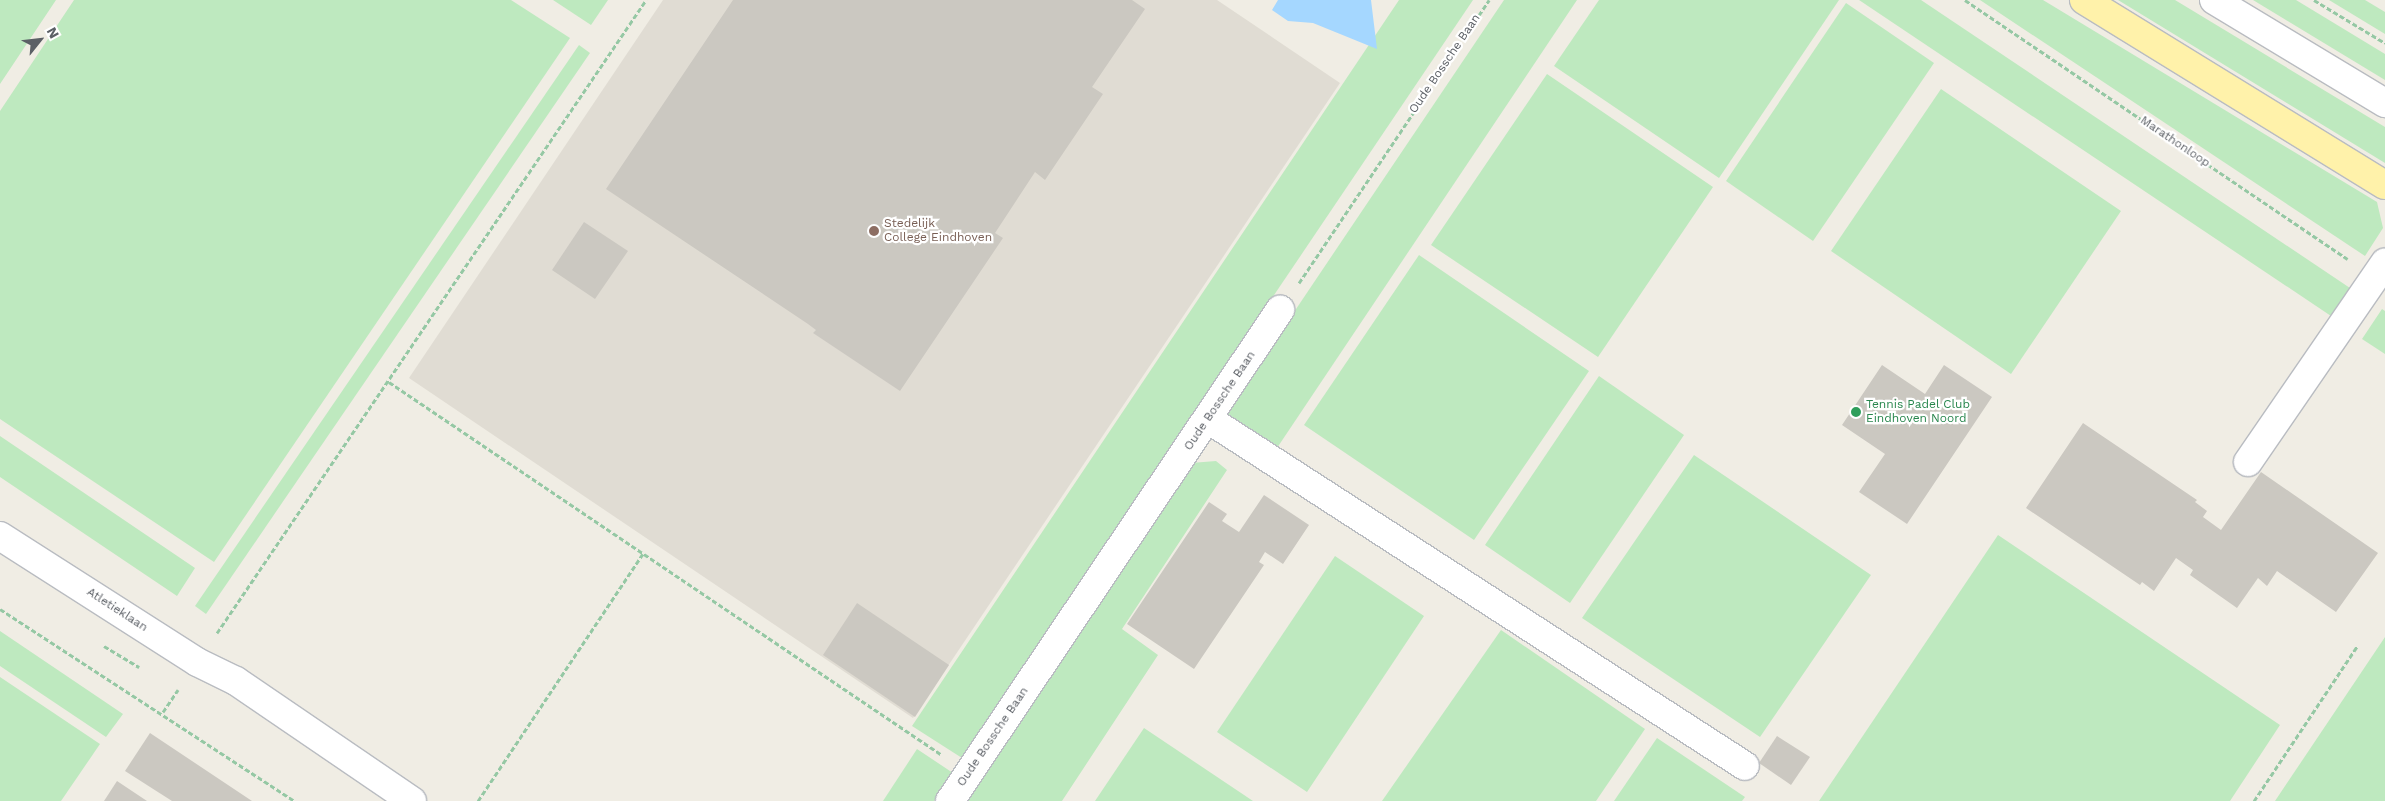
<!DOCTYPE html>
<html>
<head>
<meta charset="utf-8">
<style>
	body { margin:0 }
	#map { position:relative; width:2385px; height:801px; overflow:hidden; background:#f0ede4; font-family:"Work Sans",sans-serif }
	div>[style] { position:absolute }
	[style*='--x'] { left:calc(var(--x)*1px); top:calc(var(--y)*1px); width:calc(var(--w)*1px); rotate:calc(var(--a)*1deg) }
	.education>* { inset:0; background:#e0dcd3 }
	.green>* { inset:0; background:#bee9bf }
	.water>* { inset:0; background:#a5d7ff }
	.building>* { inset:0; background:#cbc8c1 }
	.path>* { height:3px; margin-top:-1.5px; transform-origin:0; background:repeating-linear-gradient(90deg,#95c8a4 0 5px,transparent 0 7.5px) }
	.roads { filter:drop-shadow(1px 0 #b9bcc1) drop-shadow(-1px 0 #b9bcc1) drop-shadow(0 1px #b9bcc1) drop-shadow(0 -1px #b9bcc1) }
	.minor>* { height:28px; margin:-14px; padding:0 14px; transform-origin:14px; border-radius:14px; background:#fff }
	.major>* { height:28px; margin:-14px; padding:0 14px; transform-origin:14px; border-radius:14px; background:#fff2aa }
	.dots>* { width:14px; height:14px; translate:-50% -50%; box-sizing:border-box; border:2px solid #fff; border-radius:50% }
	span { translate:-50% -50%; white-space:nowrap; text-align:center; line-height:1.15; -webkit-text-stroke:4.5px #fff; paint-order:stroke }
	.street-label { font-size:12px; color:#5c6066 }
	.education-label { font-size:12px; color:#785e54 }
	.left { translate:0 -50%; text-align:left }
	.leisure-label { font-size:12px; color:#27864d }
	.north { position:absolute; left:15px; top:15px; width:50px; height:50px; -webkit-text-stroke:4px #fff; paint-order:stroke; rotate:61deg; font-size:14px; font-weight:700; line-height:20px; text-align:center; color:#5c6066 }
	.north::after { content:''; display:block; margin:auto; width:18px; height:22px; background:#5c6066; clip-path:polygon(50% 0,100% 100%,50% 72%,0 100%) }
</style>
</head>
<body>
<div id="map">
	<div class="education">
		<div style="clip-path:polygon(663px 0,1217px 0,1340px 83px,913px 718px,409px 378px)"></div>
	</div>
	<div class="green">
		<div style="clip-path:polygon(0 0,56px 0,0 84px)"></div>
		<div style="clip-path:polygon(74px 0,511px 0,570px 38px,214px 562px,0 419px,0 111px)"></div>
		<div style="clip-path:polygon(553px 0,608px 0,591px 25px)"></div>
		<div style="clip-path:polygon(1399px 0,1473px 0,962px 758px,912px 726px)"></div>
		<div style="clip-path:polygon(1504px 0,1577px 0,1277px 448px,1226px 413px)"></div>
		<div style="clip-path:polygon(1599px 0,1839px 0,1719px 178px,1554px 66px)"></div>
		<div style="clip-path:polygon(1859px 0,1921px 0,2350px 288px,2331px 316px)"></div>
		<div style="clip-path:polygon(1980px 0,2043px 0,2377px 202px,2383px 228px,2365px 256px)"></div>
		<div style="clip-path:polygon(2118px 0,2175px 0,2385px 127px,2385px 163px)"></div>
		<div style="clip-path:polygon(2253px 0,2296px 0,2385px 54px,2385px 80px)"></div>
		<div style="clip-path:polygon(2329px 0,2365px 0,2385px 12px,2385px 34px)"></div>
		<div style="clip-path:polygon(1846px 3px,1934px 63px,1813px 241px,1726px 181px)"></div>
		<div style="clip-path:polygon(579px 45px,590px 53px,206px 614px,195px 606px)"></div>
		<div style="clip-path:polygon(1547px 74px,1713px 187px,1598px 357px,1431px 245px)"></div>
		<div style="clip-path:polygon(1941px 89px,2121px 211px,2011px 374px,1831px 251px)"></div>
		<div style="clip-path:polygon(1419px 255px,1589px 371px,1474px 540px,1304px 425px)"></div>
		<div style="clip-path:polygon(2382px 309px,2385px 311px,2385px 354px,2362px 339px)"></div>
		<div style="clip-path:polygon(1599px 376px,1684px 435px,1570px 603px,1485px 545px)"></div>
		<div style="clip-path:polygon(0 436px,195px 568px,177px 596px,0 477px)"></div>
		<div style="clip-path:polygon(1694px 455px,1871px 575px,1760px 737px,1582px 618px)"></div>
		<div style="clip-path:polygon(1216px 461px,1227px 470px,1122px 629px,1158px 655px,1062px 801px,964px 801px,1191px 463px)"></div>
		<div style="clip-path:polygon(1998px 535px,2280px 725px,2230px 801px,1819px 801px)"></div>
		<div style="clip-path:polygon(1335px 556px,1424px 616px,1307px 792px,1217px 732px)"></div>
		<div style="clip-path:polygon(1501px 630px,1645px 729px,1596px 801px,1382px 801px)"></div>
		<div style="clip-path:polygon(0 631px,123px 714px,106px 737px,0 666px)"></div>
		<div style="clip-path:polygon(2385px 637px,2385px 801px,2275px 801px)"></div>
		<div style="clip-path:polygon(0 677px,100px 744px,61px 801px,0 801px)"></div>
		<div style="clip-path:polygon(1144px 728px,1253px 801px,1095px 801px)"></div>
		<div style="clip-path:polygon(1657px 738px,1745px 797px,1742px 801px,1614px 801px)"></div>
		<div style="clip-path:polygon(917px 749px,953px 773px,934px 801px,883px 801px)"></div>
	</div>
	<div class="water">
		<div style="clip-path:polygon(1278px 0,1371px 0,1377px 49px,1313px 23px,1288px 21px,1272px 10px)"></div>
	</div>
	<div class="building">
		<div style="clip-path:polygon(733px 0,1132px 0,1145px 9px,1092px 87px,1103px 94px,1045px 180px,1035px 172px,995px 233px,1003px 238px,900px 391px,813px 333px,816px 330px,808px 324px,606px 189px)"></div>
		<div style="clip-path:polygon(584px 222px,628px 251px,595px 299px,552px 270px)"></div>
		<div style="clip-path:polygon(1882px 365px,1925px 394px,1944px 365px,1992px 397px,1907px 524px,1859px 492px,1885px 454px,1842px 425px)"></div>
		<div style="clip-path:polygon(2083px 423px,2197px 500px,2195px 502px,2207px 511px,2203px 517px,2221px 530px,2261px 472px,2378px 553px,2336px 612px,2277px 571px,2267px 586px,2258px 578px,2237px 608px,2190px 575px,2193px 570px,2176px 558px,2154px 591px,2142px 582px,2140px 585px,2026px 508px)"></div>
		<div style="clip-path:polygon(1264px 495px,1309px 525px,1283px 564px,1265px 552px,1259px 562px,1264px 565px,1194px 669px,1127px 624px,1209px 502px,1227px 514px,1222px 521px,1239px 532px)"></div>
		<div style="clip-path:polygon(857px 603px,949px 665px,915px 717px,823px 655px)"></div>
		<div style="clip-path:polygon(150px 733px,252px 801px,172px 801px,125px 771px)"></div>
		<div style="clip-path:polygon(1777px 736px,1810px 757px,1791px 785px,1759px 763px)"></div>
		<div style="clip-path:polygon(117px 781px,147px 801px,104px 801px)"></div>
	</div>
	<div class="path">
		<div style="--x:1965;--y:0;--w:462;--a:34.1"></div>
		<div style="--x:2314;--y:0;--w:83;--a:31.2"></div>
		<div style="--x:1299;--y:283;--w:341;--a:-56.1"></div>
		<div style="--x:389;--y:382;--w:667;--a:34"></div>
		<div style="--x:0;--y:609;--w:352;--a:33.1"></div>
		<div style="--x:217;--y:633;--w:765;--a:-55.87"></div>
		<div style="--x:104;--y:646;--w:41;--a:31"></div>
		<div style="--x:163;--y:712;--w:27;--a:-56"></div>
		<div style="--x:478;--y:801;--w:297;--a:-56.3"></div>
		<div style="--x:2254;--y:801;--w:187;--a:-56.3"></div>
	</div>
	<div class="roads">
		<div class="minor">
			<div style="--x:2214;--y:0;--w:200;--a:31.1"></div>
			<div style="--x:1208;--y:419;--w:639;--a:32.87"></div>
			<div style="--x:2248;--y:462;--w:242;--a:-55.5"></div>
			<div style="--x:0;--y:536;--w:234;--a:32.6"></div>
			<div style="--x:197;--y:662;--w:43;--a:26"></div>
			<div style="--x:236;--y:681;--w:213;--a:34.3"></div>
			<div style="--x:950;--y:801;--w:592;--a:-56.1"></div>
		</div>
		<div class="major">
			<div style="--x:2084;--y:0;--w:353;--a:31.6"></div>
		</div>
	</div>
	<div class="dots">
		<div style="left:874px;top:231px;background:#8d6e63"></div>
		<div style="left:1856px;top:412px;background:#2e9e5b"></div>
	</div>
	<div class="street-label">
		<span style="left:1445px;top:64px;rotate:-56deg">Oude Bossche Baan</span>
		<span style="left:2175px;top:142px;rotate:34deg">Marathonloop</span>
		<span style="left:1220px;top:401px;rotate:-56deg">Oude Bossche Baan</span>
		<span style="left:117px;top:610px;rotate:33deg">Atletieklaan</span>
		<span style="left:993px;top:737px;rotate:-56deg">Oude Bossche Baan</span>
	</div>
	<div class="education-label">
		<span class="left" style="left:884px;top:231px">Stedelijk<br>College Eindhoven</span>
	</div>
	<div class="leisure-label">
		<span class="left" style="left:1866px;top:412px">Tennis Padel Club<br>Eindhoven Noord</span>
	</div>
	<div class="north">N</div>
</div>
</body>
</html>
